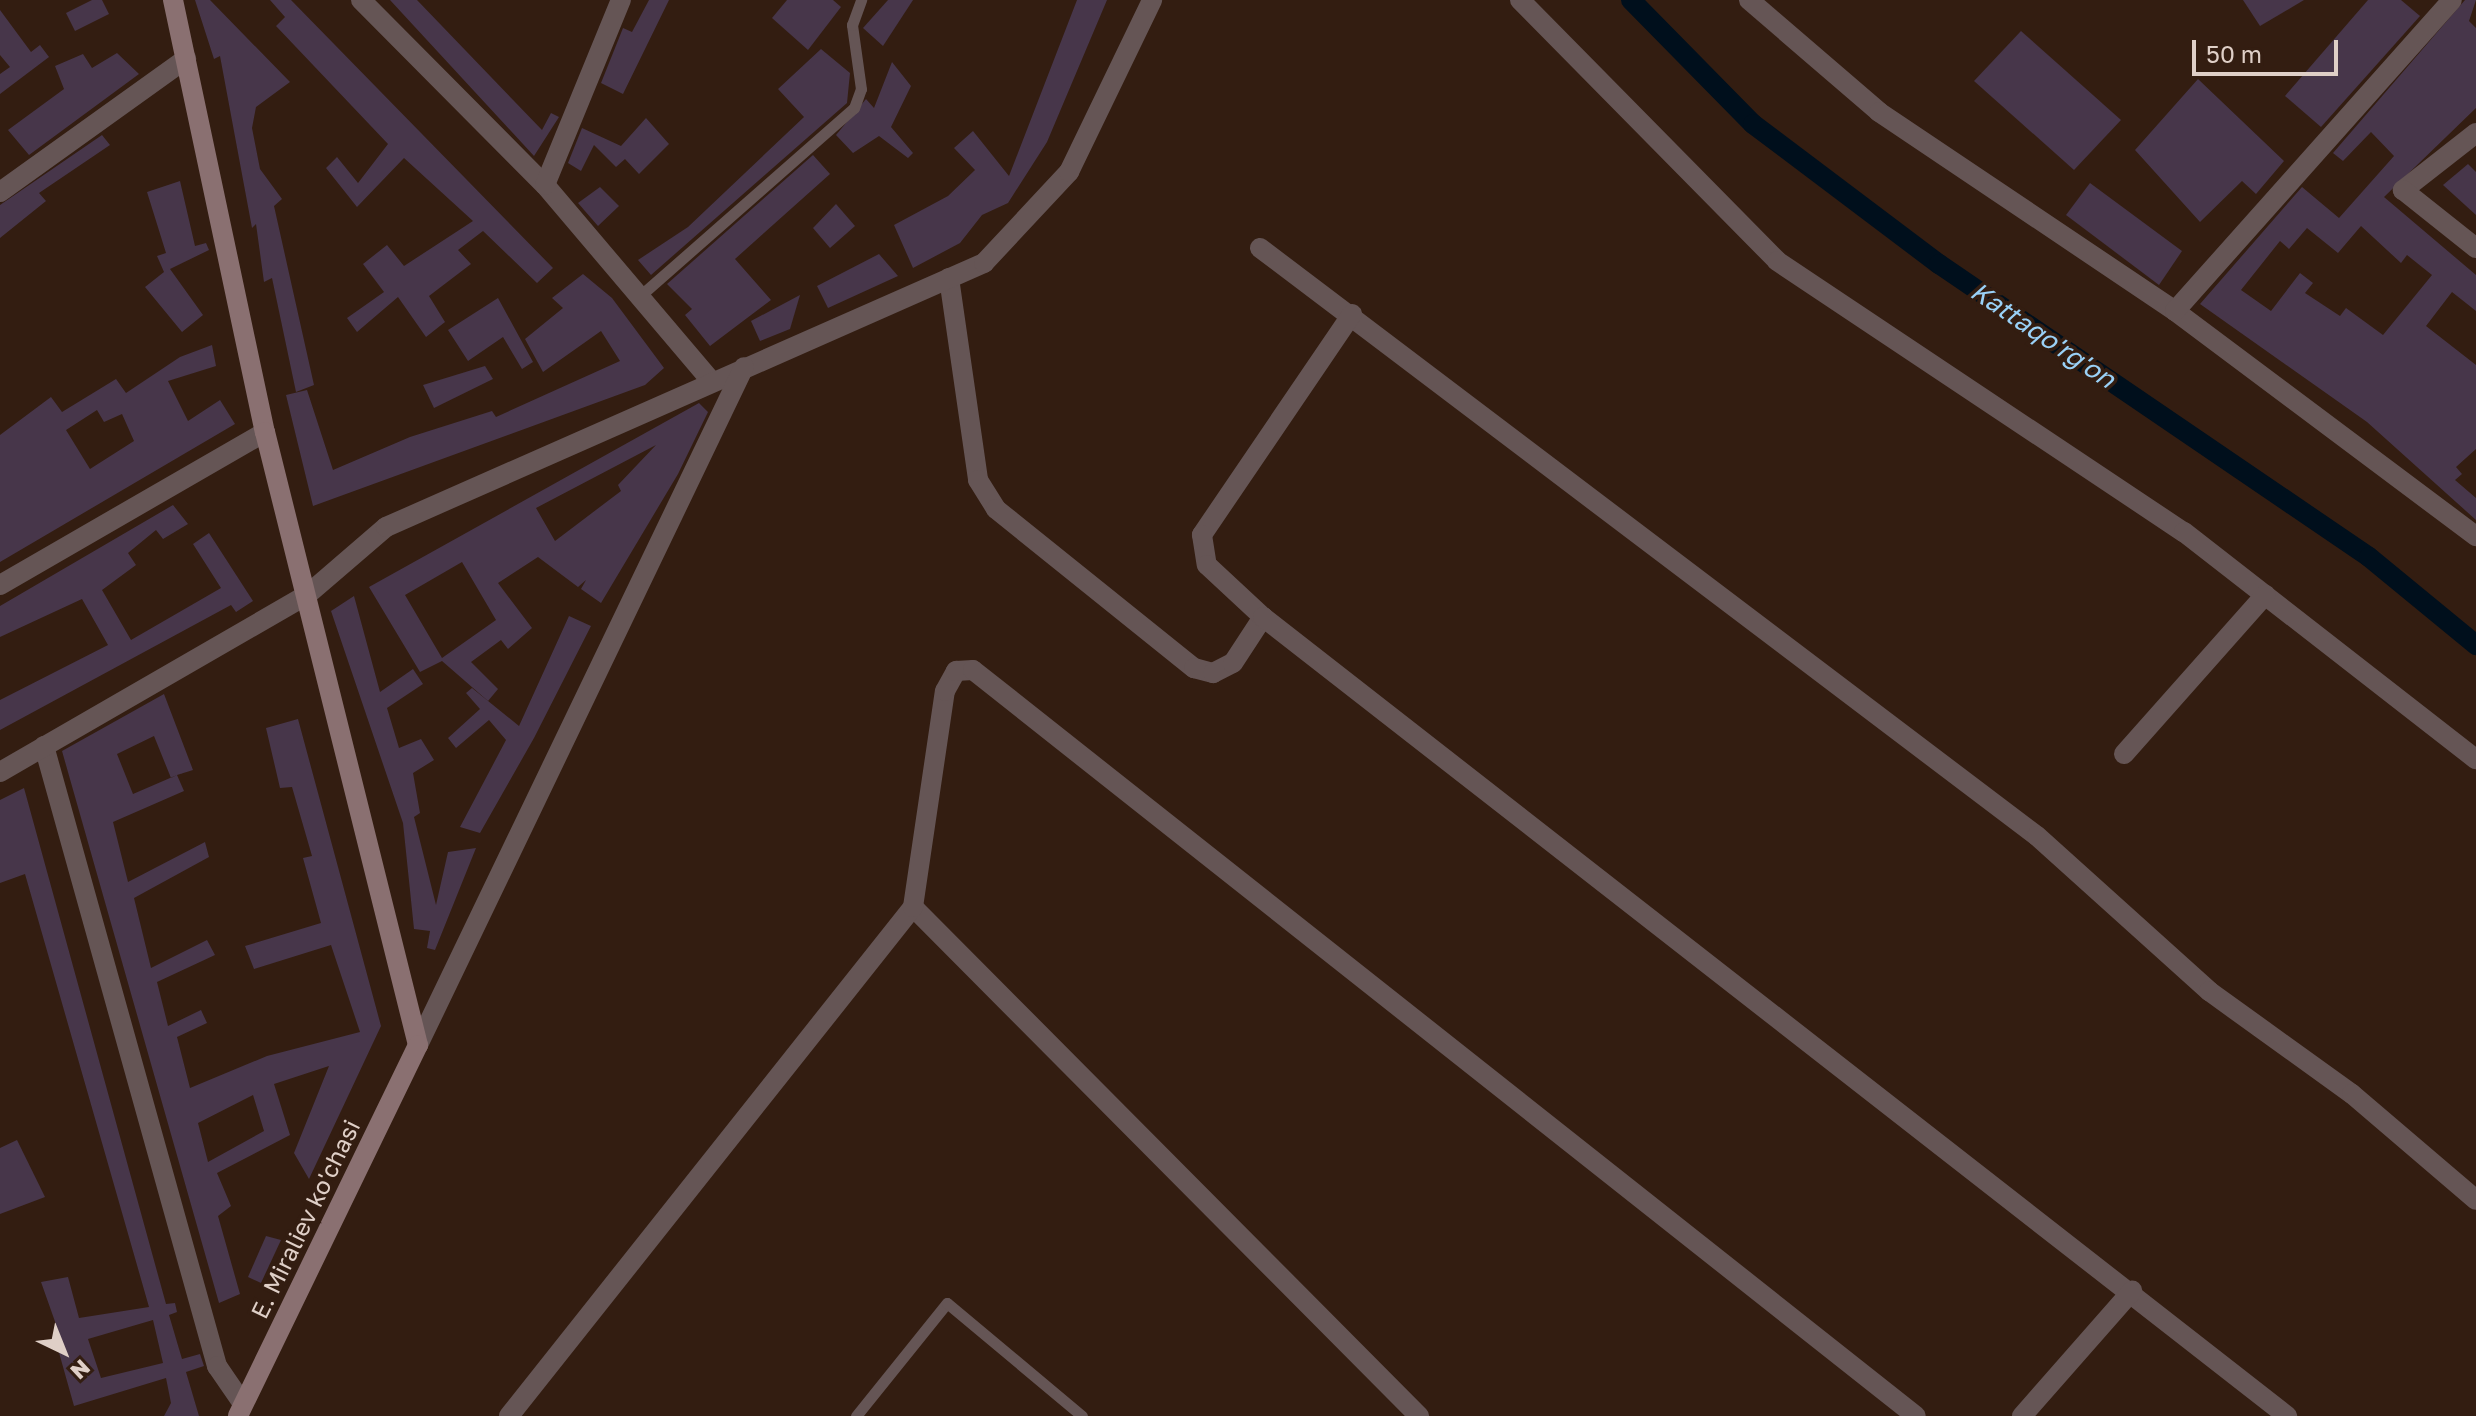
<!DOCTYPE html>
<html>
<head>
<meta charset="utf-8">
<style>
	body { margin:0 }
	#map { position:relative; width:2476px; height:1416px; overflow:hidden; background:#331d11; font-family:"Golos Text",sans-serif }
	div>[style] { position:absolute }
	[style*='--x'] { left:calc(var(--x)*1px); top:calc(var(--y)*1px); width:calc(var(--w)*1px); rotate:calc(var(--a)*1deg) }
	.canal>* { height:20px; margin:-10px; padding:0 10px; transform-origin:10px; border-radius:10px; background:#000f1c }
	.building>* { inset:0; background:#47364a }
	.lane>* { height:11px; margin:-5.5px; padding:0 5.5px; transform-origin:5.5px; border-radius:5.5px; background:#655555 }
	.street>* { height:20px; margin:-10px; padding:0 10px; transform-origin:10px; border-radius:10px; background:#655555 }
	.secondary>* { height:20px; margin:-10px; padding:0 10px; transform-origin:10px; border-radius:10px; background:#8a7071 }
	span { translate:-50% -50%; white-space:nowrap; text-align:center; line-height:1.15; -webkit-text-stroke:7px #331d11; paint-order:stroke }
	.street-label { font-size:24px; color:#dfcfc7 }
	.water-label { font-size:26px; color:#9ad1f7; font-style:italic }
	.north { position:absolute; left:24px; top:1312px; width:80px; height:80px; -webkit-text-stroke:6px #331d11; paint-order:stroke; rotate:137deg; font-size:22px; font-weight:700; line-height:32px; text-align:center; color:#dfcfc7 }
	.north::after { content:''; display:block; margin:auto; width:28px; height:36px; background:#dfcfc7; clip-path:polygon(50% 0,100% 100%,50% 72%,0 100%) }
	.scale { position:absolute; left:2192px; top:40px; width:146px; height:36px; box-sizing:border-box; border:4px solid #dfcfc7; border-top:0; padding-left:10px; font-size:24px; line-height:28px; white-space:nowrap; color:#dfcfc7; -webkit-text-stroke:6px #331d11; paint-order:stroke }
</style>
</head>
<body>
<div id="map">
	<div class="canal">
		<div style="--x:1631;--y:0;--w:174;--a:45.5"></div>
		<div style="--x:1753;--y:124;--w:233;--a:37"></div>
		<div style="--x:1939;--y:264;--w:520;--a:34.27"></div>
		<div style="--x:2369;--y:557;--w:139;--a:39.4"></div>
	</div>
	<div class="building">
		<div style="clip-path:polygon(92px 0,102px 0,109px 14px,75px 31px,66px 13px)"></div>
		<div style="clip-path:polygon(195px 0,210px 0,290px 82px,256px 107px,252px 128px,260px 169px,282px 199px,274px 206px,314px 385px,296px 392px,272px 278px,264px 282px,256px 224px,252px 228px,220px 56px,214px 59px)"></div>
		<div style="clip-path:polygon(270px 0,291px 0,553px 268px,537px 283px,483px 231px,458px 250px,471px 264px,429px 296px,445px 322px,426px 337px,398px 297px,357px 332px,347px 318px,384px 292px,363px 264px,387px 245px,404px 266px,473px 221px,404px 158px,357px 207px,326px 168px,337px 157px,358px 183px,388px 144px,276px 26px,285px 17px)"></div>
		<div style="clip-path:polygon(390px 0,417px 0,542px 130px,551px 113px,559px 117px,534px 156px)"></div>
		<div style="clip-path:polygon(649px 0,669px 0,623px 94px,601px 83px,623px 28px,632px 32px)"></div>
		<div style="clip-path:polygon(787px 0,833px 0,841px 7px,808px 50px,772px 18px)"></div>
		<div style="clip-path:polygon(888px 0,913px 0,883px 46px,863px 28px)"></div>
		<div style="clip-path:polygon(1077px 0,1107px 0,1047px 142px,1008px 203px,982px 215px,960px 243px,913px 268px,894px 225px,948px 196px,975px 170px,954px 148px,973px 131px,1009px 176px)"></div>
		<div style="clip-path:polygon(2243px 0,2304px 0,2260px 26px)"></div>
		<div style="clip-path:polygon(2368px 0,2401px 0,2420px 16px,2321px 127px,2285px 96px)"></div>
		<div style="clip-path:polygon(evenodd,2465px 0,2476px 0,2469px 21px,2476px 28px,2476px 108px,2384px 197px,2476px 275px,2476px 311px,2452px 292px,2426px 326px,2476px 365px,2476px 449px,2456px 467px,2462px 474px,2455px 480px,2476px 498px,2476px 520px,2367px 422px,2200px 304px,2302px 187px,2339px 218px,2394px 156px,2371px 132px,2343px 161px,2333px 153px,2465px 0,2361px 226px,2401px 263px,2407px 255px,2432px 275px,2383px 335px,2346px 308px,2340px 316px,2305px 293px,2313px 283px,2300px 273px,2271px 311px,2241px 290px,2280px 241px,2289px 249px,2307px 228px,2338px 253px,2361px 226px)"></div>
		<div style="clip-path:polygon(0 10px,31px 52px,40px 45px,49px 57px,0 94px,0 74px,10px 67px,0 55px)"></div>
		<div style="clip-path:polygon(2021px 31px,2121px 120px,2074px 170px,1974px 81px)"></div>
		<div style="clip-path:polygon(821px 49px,850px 73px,847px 103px,651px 275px,638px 260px,688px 227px,804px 117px,778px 89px)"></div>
		<div style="clip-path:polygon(117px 53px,139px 74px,29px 155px,8px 130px,64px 89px,55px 66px,83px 54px,92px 68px)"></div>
		<div style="clip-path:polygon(892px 62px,911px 86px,891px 127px,913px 153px,908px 158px,879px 136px,853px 153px,836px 135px,866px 99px,874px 108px)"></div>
		<div style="clip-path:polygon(2198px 79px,2284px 161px,2256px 194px,2242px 181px,2200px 222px,2135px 150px)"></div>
		<div style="clip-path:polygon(646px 118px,669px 144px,639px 174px,625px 159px,616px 167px,594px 145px,581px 171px,568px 163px,582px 128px,621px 146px)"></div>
		<div style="clip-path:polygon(102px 135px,110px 145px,39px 193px,46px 201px,0 238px,0 205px)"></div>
		<div style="clip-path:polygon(813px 155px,830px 174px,735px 259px,771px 300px,710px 346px,685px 315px,692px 309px,667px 284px)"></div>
		<div style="clip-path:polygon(2468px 164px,2476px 172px,2476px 215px,2443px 185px)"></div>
		<div style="clip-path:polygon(180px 181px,195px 246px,206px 243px,209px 250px,170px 269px,203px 315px,182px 332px,145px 287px,164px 272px,157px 256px,166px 253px,147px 192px)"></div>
		<div style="clip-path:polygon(2090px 183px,2182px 251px,2159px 285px,2066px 215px)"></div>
		<div style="clip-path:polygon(600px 187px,619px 206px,598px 226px,578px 203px)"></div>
		<div style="clip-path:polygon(836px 204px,855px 226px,830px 248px,813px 228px)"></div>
		<div style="clip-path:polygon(879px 254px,898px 276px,828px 308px,817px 286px)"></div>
		<div style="clip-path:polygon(583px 274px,612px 298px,664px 368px,645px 385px,313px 506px,286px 395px,307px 390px,333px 470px,410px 437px,492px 411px,496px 417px,620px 361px,601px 331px,543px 372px,525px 339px,563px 308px,552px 298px)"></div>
		<div style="clip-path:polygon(800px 295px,790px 329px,760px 341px,751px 321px)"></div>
		<div style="clip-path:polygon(498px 298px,533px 362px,522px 369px,503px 337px,468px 361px,448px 330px)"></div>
		<div style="clip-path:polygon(evenodd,212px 345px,216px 366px,168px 381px,188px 421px,220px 400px,235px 424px,0 562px,0 435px,51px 397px,62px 412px,116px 379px,126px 393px,180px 357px,212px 345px,97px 410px,104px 422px,122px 414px,134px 441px,90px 469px,66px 430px,97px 410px)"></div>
		<div style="clip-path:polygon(485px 366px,493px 379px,434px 408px,423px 385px)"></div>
		<div style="clip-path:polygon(evenodd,699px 403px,708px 412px,678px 474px,601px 603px,581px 589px,586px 580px,578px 587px,538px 557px,498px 583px,532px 628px,508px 649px,501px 640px,471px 662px,498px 689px,488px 701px,442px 661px,420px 672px,369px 587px,699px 403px,656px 445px,618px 485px,621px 491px,555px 541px,536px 508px,656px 445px,699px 403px,462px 562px,496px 620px,442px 658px,405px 595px,462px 562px)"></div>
		<div style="clip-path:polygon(173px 505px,188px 524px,163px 539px,156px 530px,128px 553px,136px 565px,102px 590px,131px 640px,221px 588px,193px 544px,209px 533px,253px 601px,236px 612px,231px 605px,0 730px,0 700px,108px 645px,82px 599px,0 637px,0 606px)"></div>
		<div style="clip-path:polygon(354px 596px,380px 692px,413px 669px,423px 684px,387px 708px,399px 748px,421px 739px,434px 760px,413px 773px,420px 813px,414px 817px,436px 905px,448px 852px,476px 848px,435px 950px,427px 948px,430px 931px,414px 929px,403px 823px,331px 611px)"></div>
		<div style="clip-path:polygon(569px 616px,591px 626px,534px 738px,480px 833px,460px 827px,506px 740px,489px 720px,456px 748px,448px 738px,480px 709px,466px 693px,472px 688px,519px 726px)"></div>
		<div style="clip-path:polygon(evenodd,164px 694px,193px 770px,177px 775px,184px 791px,113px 822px,128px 882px,205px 842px,209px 857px,134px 898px,151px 968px,207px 940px,215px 955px,157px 982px,168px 1026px,201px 1010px,207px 1023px,177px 1037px,190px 1088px,267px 1056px,360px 1032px,331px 945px,254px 969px,245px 946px,321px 923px,303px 858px,312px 856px,292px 787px,280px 788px,266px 728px,298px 719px,381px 1026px,309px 1179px,294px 1153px,329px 1066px,274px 1084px,290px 1135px,217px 1173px,231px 1206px,218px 1216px,240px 1294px,219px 1303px,62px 751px,164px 694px,154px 736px,171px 778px,177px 775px,133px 794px,117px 754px,154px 736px,164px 694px,253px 1095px,264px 1131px,208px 1162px,198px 1123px,253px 1095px)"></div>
		<div style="clip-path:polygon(evenodd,24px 788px,166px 1304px,175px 1303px,177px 1312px,169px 1315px,182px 1359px,200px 1354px,204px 1366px,186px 1372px,199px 1416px,164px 1416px,171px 1403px,166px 1378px,74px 1406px,58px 1349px,64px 1347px,41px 1282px,68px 1277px,79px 1318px,149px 1307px,25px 874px,0 883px,0 800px,24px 788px,153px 1320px,163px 1363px,101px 1378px,88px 1339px,153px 1320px)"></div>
		<div style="clip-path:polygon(17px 1140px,45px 1197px,0 1214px,0 1148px)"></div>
		<div style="clip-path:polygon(266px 1236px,281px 1240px,261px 1283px,248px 1277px)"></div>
	</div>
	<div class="lane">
		<div style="--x:641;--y:295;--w:283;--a:-41.3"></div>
		<div style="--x:854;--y:108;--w:20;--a:-70"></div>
		<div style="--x:861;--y:89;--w:65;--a:-98"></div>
		<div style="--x:852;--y:25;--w:27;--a:-70"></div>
		<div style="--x:856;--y:1416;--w:145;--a:-51.2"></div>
		<div style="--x:947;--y:1303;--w:176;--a:39.9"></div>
	</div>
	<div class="street">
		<div style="--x:361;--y:0;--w:261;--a:45.2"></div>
		<div style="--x:545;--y:185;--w:258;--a:49.7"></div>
		<div style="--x:1520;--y:0;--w:366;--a:45.4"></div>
		<div style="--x:1777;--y:261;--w:489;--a:33.7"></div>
		<div style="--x:2184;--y:532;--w:370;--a:37.9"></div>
		<div style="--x:1749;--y:0;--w:172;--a:40.7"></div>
		<div style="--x:1879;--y:112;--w:357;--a:33.9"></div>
		<div style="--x:2175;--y:311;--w:376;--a:36.8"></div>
		<div style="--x:2476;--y:133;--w:93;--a:142"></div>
		<div style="--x:2403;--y:190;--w:93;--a:38.5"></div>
		<div style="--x:545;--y:185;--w:200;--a:-67.7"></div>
		<div style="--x:0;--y:192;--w:229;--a:-35.6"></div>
		<div style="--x:1260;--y:248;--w:974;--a:37.12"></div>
		<div style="--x:2037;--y:836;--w:232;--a:42"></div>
		<div style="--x:2209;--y:991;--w:176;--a:35.8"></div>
		<div style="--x:2352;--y:1094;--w:163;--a:40.5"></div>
		<div style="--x:949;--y:278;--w:204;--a:81.8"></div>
		<div style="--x:978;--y:480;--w:34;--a:58"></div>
		<div style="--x:996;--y:509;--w:254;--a:38.8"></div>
		<div style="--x:1194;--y:668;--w:20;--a:15"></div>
		<div style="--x:1213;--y:673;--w:22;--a:-27"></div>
		<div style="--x:1233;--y:663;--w:55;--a:-56.9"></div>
		<div style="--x:2175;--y:311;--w:416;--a:-48.3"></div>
		<div style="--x:1352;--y:314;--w:267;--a:124.2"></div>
		<div style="--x:1202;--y:535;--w:30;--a:81"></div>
		<div style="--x:1207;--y:565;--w:76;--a:42.9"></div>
		<div style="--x:1263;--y:617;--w:1299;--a:37.96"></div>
		<div style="--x:0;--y:585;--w:306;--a:-30"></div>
		<div style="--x:44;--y:746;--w:644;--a:74.41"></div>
		<div style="--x:217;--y:1366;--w:46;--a:55.6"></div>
		<div style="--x:2124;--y:754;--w:213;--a:-48.4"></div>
		<div style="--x:0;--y:772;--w:354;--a:-30"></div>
		<div style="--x:307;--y:595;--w:104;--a:-40.7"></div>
		<div style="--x:386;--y:527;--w:654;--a:-23.82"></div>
		<div style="--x:984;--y:263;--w:125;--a:-47"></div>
		<div style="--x:1069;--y:172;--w:191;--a:-64.2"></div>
		<div style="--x:913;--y:907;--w:718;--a:45.17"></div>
		<div style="--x:418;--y:1045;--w:752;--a:-64.32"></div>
		<div style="--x:509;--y:1416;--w:650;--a:-51.56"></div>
		<div style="--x:913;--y:907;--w:218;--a:-81.6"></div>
		<div style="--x:945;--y:691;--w:23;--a:-61"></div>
		<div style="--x:956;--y:671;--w:17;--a:-3"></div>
		<div style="--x:973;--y:670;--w:1202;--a:38.35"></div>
		<div style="--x:2022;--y:1416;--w:167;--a:-48.7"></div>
	</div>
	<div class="secondary">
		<div style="--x:173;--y:0;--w:442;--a:78"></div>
		<div style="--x:265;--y:432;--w:632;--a:75.99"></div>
		<div style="--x:418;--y:1045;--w:412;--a:115.9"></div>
	</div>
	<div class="street-label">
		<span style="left:305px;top:1219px;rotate:-64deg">E. Miraliev ko'chasi</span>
	</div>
	<div class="water-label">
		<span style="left:2043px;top:335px;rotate:34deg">Kattaqo'rg'on</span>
	</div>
	<div class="north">N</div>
	<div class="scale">50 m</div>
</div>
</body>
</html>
